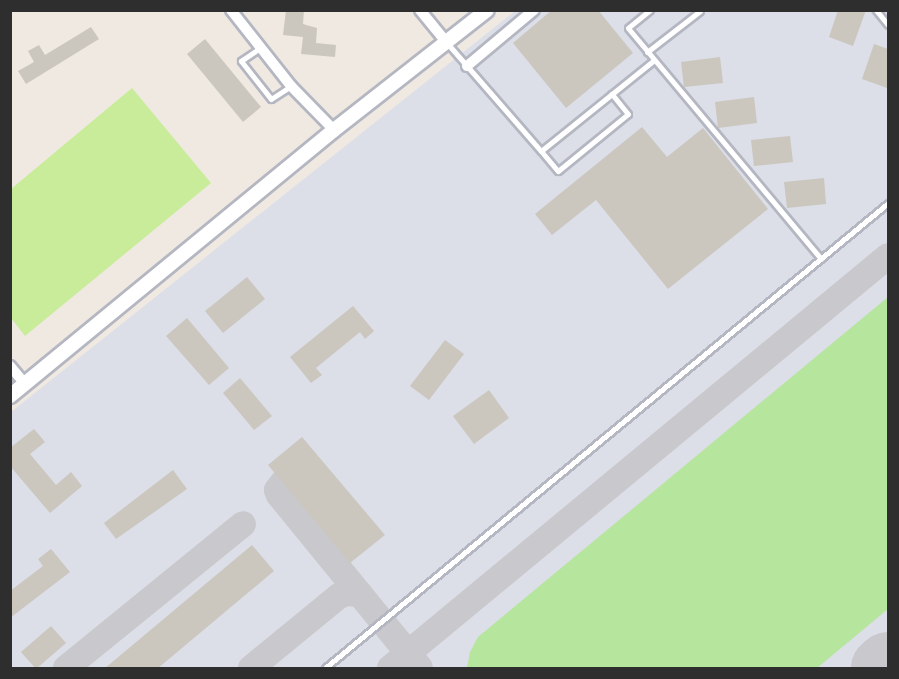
<!DOCTYPE html>
<html>
<head>
<meta charset="utf-8">
<style>
	body { margin:0 }
	#map { position:relative; width:899px; height:679px; overflow:hidden; background:#efe9e1; font-family:"DM Sans",sans-serif }
	div>[style] { position:absolute }
	[style*='--x'] { left:calc(var(--x)*1px); top:calc(var(--y)*1px); width:calc(var(--w)*1px); rotate:calc(var(--a)*1deg) }
	.airport>* { inset:0; background:#dcdee8 }
	.green>* { inset:0; background:#b6e59e }
	.pitch>* { inset:0; background:#c9ec9a }
	.taxiway>* { height:26px; margin:-13px; padding:0 13px; transform-origin:13px; border-radius:13px; background:#c9c8cc }
	.runway>* { height:64px; margin:-32px; padding:0 32px; transform-origin:32px; border-radius:32px; background:#c9c8cc }
	.building>* { inset:0; background:#cbc7bf }
	.roads { filter:drop-shadow(2px 0 #b4b7c1) drop-shadow(-2px 0 #b4b7c1) drop-shadow(0 2px #b4b7c1) drop-shadow(0 -2px #b4b7c1) }
	.service>* { height:5px; margin:-2.5px; padding:0 2.5px; transform-origin:2.5px; border-radius:2.5px; background:#fff }
	.minor>* { height:10px; margin:-5px; padding:0 5px; transform-origin:5px; border-radius:5px; background:#fff }
	.tertiary>* { height:14px; margin:-7px; padding:0 7px; transform-origin:7px; border-radius:7px; background:#fff }
	span { translate:-50% -50%; white-space:nowrap; text-align:center; line-height:1.15; -webkit-text-stroke:6px #fff; paint-order:stroke }
	.frame { position:absolute; inset:0; border:12px solid #2e2e2e; pointer-events:none }
</style>
</head>
<body>
<div id="map">
	<div class="airport">
		<div style="clip-path:polygon(515px 11px,888px 11px,888px 668px,11px 668px,11px 412px)"></div>
	</div>
	<div class="green">
		<div style="clip-path:polygon(888px 297px,888px 609px,817px 668px,467px 668px,470px 652px,478px 637px)"></div>
	</div>
	<div class="pitch">
		<div style="clip-path:polygon(132px 88px,211px 183px,25px 336px,11px 318px,11px 189px)"></div>
	</div>
	<div class="taxiway">
		<div style="--x:283;--y:482;--w:10;--a:127"></div>
		<div style="--x:277;--y:490;--w:5;--a:68"></div>
		<div style="--x:279;--y:495;--w:223;--a:50.8"></div>
		<div style="--x:66;--y:668;--w:228;--a:-39.1"></div>
		<div style="--x:251;--y:668;--w:114;--a:-39.3"></div>
		<div style="--x:339;--y:596;--w:8;--a:-23"></div>
		<div style="--x:346;--y:593;--w:14;--a:4"></div>
		<div style="--x:390;--y:668;--w:646;--a:-39.6"></div>
	</div>
	<div class="runway">
		<div style="--x:883;--y:668;--w:6;--a:-39"></div>
	</div>
	<div class="building">
		<div style="clip-path:polygon(286px 10px,304px 10px,303px 24px,317px 28px,316px 43px,336px 45px,335px 57px,301px 54px,303px 37px,283px 35px)"></div>
		<div style="clip-path:polygon(552px 10px,598px 10px,633px 53px,566px 108px,513px 43px)"></div>
		<div style="clip-path:polygon(838px 10px,866px 10px,853px 46px,829px 37px)"></div>
		<div style="clip-path:polygon(91px 27px,99px 39px,26px 84px,18px 71px,34px 62px,28px 51px,39px 45px,45px 55px)"></div>
		<div style="clip-path:polygon(205px 39px,261px 107px,243px 122px,187px 54px)"></div>
		<div style="clip-path:polygon(874px 44px,888px 49px,887px 88px,862px 79px)"></div>
		<div style="clip-path:polygon(720px 57px,723px 83px,684px 87px,681px 62px)"></div>
		<div style="clip-path:polygon(754px 97px,757px 123px,718px 128px,715px 102px)"></div>
		<div style="clip-path:polygon(642px 127px,667px 157px,703px 128px,768px 209px,668px 289px,596px 200px,552px 235px,535px 214px)"></div>
		<div style="clip-path:polygon(790px 136px,793px 162px,754px 166px,751px 140px)"></div>
		<div style="clip-path:polygon(824px 178px,826px 204px,787px 208px,784px 182px)"></div>
		<div style="clip-path:polygon(247px 277px,265px 299px,223px 333px,205px 311px)"></div>
		<div style="clip-path:polygon(353px 306px,374px 331px,365px 339px,360px 332px,316px 368px,322px 375px,311px 383px,290px 357px)"></div>
		<div style="clip-path:polygon(187px 318px,229px 368px,209px 385px,166px 336px)"></div>
		<div style="clip-path:polygon(445px 340px,464px 354px,429px 400px,410px 386px)"></div>
		<div style="clip-path:polygon(240px 378px,272px 416px,254px 430px,223px 393px)"></div>
		<div style="clip-path:polygon(489px 390px,509px 418px,474px 444px,453px 416px)"></div>
		<div style="clip-path:polygon(34px 429px,45px 442px,30px 454px,56px 485px,71px 472px,82px 486px,50px 513px,10px 466px,10px 448px)"></div>
		<div style="clip-path:polygon(302px 437px,385px 535px,350px 563px,268px 465px)"></div>
		<div style="clip-path:polygon(173px 470px,187px 489px,116px 539px,104px 523px)"></div>
		<div style="clip-path:polygon(252px 545px,274px 571px,157px 669px,104px 669px)"></div>
		<div style="clip-path:polygon(51px 549px,70px 572px,10px 618px,10px 591px,43px 566px,38px 559px)"></div>
		<div style="clip-path:polygon(51px 626px,66px 643px,36px 669px,21px 652px)"></div>
	</div>
	<div class="roads">
		<div class="service">
			<div style="--x:650;--y:10;--w:28;--a:141"></div>
			<div style="--x:628;--y:28;--w:301;--a:50.1"></div>
			<div style="--x:876;--y:10;--w:19;--a:51"></div>
			<div style="--x:447;--y:43;--w:143;--a:49"></div>
			<div style="--x:541;--y:151;--w:144;--a:-38.8"></div>
			<div style="--x:260;--y:48;--w:23;--a:146"></div>
			<div style="--x:241;--y:61;--w:48;--a:51.7"></div>
			<div style="--x:271;--y:99;--w:24;--a:-33"></div>
			<div style="--x:647;--y:52;--w:67;--a:-37.7"></div>
			<div style="--x:541;--y:151;--w:26;--a:50"></div>
			<div style="--x:558;--y:171;--w:90;--a:-39.2"></div>
			<div style="--x:628;--y:114;--w:26;--a:-129"></div>
			<div style="--x:325;--y:668;--w:730;--a:-39.55"></div>
		</div>
		<div class="minor">
			<div style="--x:231;--y:10;--w:97;--a:51.7"></div>
			<div style="--x:291;--y:86;--w:62;--a:45.7"></div>
			<div style="--x:420;--y:10;--w:43;--a:50.7"></div>
			<div style="--x:467;--y:66;--w:87;--a:-39.9"></div>
			<div style="--x:10;--y:366;--w:23;--a:50"></div>
		</div>
		<div class="tertiary">
			<div style="--x:10;--y:396;--w:419;--a:-39.4"></div>
			<div style="--x:334;--y:130;--w:194;--a:-38.1"></div>
		</div>
	</div>
	<div class="frame"></div>
</div>
</body>
</html>
